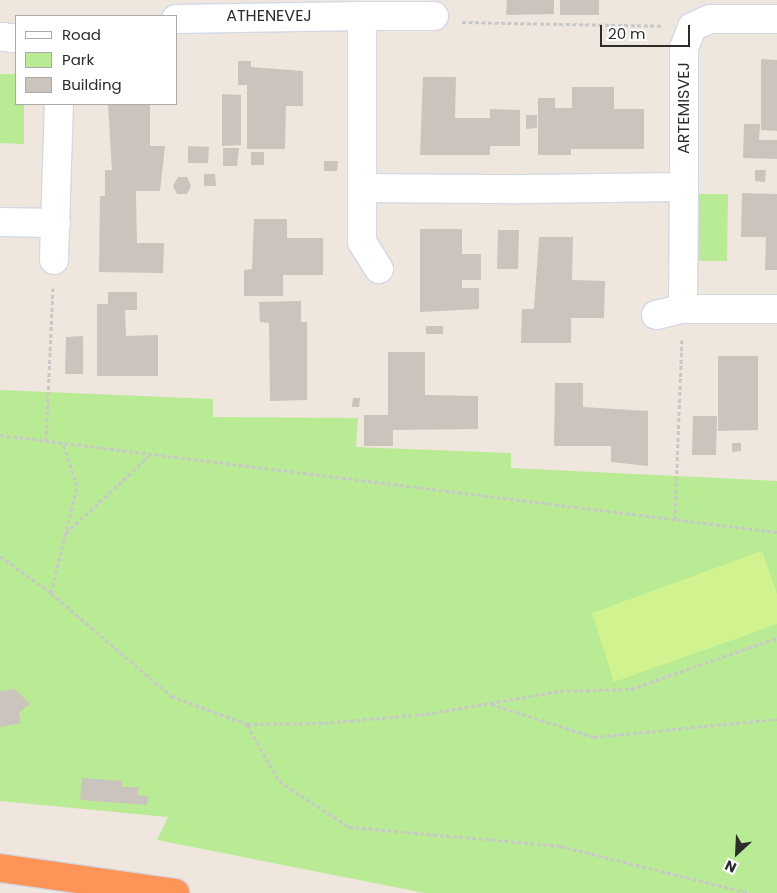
<!DOCTYPE html>
<html>
<head>
<meta charset="utf-8">
<style>
	body { margin:0 }
	#map { position:relative; width:777px; height:893px; overflow:hidden; background:#efe6dd; font-family:Poppins,sans-serif }
	div>[style] { position:absolute }
	[style*='--x'] { left:calc(var(--x)*1px); top:calc(var(--y)*1px); width:calc(var(--w)*1px); rotate:calc(var(--a)*1deg) }
	.green>* { inset:0; background:#b9eb95 }
	.pitch>* { inset:0; background:#d0f390 }
	.building>* { inset:0; background:#cac4bc }
	.path>* { height:3px; margin-top:-1.5px; transform-origin:0; background:repeating-linear-gradient(90deg,#c8c8c8 0 4px,transparent 0 6.5px) }
	.roads { filter:drop-shadow(1px 0 #d2d8e6) drop-shadow(-1px 0 #d2d8e6) drop-shadow(0 1px #d2d8e6) drop-shadow(0 -1px #d2d8e6) }
	.minor>* { height:28px; margin:-14px; padding:0 14px; transform-origin:14px; border-radius:14px; background:#fff }
	.highway>* { height:28px; margin:-14px; padding:0 14px; transform-origin:14px; border-radius:14px; background:#ff9459 }
	span { translate:-50% -50%; white-space:nowrap; text-align:center; line-height:1.15; -webkit-text-stroke:4px #fff; paint-order:stroke }
	.street-label { font-size:16px; color:#2c2c2c }
	.legend { position:absolute; left:15px; top:15px; width:162px; height:90px; box-sizing:border-box; background:#fff; border:1px solid #ababab; margin:0; padding:6px 9px; list-style:none; font-size:15px; color:#2c2c2c }
	.legend li { display:flex; align-items:center; gap:10px; height:25px }
	.legend b { width:25px; border:1px solid #ababab }
	.north { position:absolute; left:712px; top:828px; width:50px; height:50px; -webkit-text-stroke:4px #fff; paint-order:stroke; rotate:205deg; font-size:14px; font-weight:700; line-height:20px; text-align:center; color:#2c2c2c }
	.north::after { content:''; display:block; margin:auto; width:18px; height:22px; background:#2c2c2c; clip-path:polygon(50% 0,100% 100%,50% 72%,0 100%) }
	.scale { position:absolute; left:600px; top:25px; width:90px; height:22px; box-sizing:border-box; border:2px solid #2c2c2c; border-top:0; padding-left:6px; font-size:15px; line-height:18px; white-space:nowrap; color:#2c2c2c; -webkit-text-stroke:4px #fff; paint-order:stroke }
</style>
</head>
<body>
<div id="map">
	<div class="green">
		<div style="clip-path:polygon(0 74px,16px 74px,16px 104px,24px 104px,24px 144px,0 143px)"></div>
		<div style="clip-path:polygon(699px 194px,728px 194px,727px 261px,698px 261px)"></div>
		<div style="clip-path:polygon(0 390px,213px 399px,213px 417px,358px 418px,356px 447px,511px 453px,511px 468px,777px 481px,777px 893px,425px 893px,157px 840px,168px 817px,0 801px)"></div>
	</div>
	<div class="pitch">
		<div style="clip-path:polygon(762px 551px,777px 594px,777px 624px,614px 682px,592px 613px)"></div>
	</div>
	<div class="building">
		<div style="clip-path:polygon(507px 0,554px 0,554px 14px,506px 15px)"></div>
		<div style="clip-path:polygon(560px 0,599px 0,599px 15px,560px 15px)"></div>
		<div style="clip-path:polygon(761px 59px,777px 60px,777px 131px,761px 130px)"></div>
		<div style="clip-path:polygon(238px 61px,251px 61px,251px 67px,303px 71px,303px 106px,286px 106px,285px 149px,247px 149px,247px 85px,238px 85px)"></div>
		<div style="clip-path:polygon(423px 77px,456px 77px,455px 118px,490px 118px,490px 109px,520px 110px,520px 146px,490px 146px,490px 155px,420px 155px)"></div>
		<div style="clip-path:polygon(572px 87px,614px 87px,614px 109px,644px 109px,644px 149px,571px 149px,571px 155px,538px 155px,538px 98px,555px 98px,555px 108px,572px 108px)"></div>
		<div style="clip-path:polygon(222px 94px,241px 95px,241px 145px,222px 146px)"></div>
		<div style="clip-path:polygon(108px 104px,150px 104px,150px 146px,165px 146px,160px 191px,136px 191px,136px 197px,137px 243px,164px 243px,163px 273px,99px 272px,100px 196px,105px 196px,105px 170px,112px 170px)"></div>
		<div style="clip-path:polygon(526px 115px,537px 115px,537px 128px,526px 129px)"></div>
		<div style="clip-path:polygon(744px 124px,760px 124px,759px 140px,777px 140px,777px 159px,743px 158px)"></div>
		<div style="clip-path:polygon(188px 146px,209px 147px,208px 163px,188px 163px)"></div>
		<div style="clip-path:polygon(223px 148px,239px 148px,237px 166px,223px 166px)"></div>
		<div style="clip-path:polygon(251px 152px,264px 152px,264px 165px,251px 165px)"></div>
		<div style="clip-path:polygon(324px 161px,338px 161px,337px 171px,324px 171px)"></div>
		<div style="clip-path:polygon(755px 170px,766px 170px,765px 182px,755px 181px)"></div>
		<div style="clip-path:polygon(204px 174px,215px 174px,216px 186px,204px 186px)"></div>
		<div style="clip-path:polygon(178px 177px,187px 177px,191px 186px,187px 194px,177px 194px,173px 186px)"></div>
		<div style="clip-path:polygon(742px 193px,777px 194px,777px 270px,765px 270px,766px 237px,741px 237px)"></div>
		<div style="clip-path:polygon(254px 219px,287px 219px,287px 238px,323px 238px,323px 275px,283px 275px,283px 296px,244px 296px,244px 270px,252px 269px)"></div>
		<div style="clip-path:polygon(420px 229px,462px 229px,462px 254px,481px 254px,481px 280px,462px 280px,462px 288px,479px 288px,479px 309px,420px 312px)"></div>
		<div style="clip-path:polygon(498px 230px,519px 230px,518px 269px,497px 269px)"></div>
		<div style="clip-path:polygon(539px 237px,573px 237px,572px 280px,605px 281px,604px 318px,571px 318px,571px 343px,521px 343px,522px 309px,534px 309px)"></div>
		<div style="clip-path:polygon(108px 292px,137px 292px,137px 310px,125px 310px,126px 336px,158px 335px,158px 376px,97px 376px,97px 304px,108px 304px)"></div>
		<div style="clip-path:polygon(301px 301px,301px 322px,307px 322px,307px 400px,270px 401px,269px 323px,260px 322px,259px 302px)"></div>
		<div style="clip-path:polygon(426px 326px,443px 326px,443px 334px,426px 334px)"></div>
		<div style="clip-path:polygon(83px 336px,83px 374px,65px 374px,66px 337px)"></div>
		<div style="clip-path:polygon(388px 352px,425px 352px,425px 395px,478px 396px,478px 429px,393px 430px,393px 446px,364px 446px,364px 415px,388px 415px)"></div>
		<div style="clip-path:polygon(718px 356px,758px 356px,758px 430px,718px 431px)"></div>
		<div style="clip-path:polygon(555px 383px,583px 383px,583px 407px,648px 411px,648px 466px,611px 462px,611px 446px,554px 446px)"></div>
		<div style="clip-path:polygon(353px 398px,360px 398px,359px 407px,352px 407px)"></div>
		<div style="clip-path:polygon(693px 416px,717px 416px,716px 455px,692px 455px)"></div>
		<div style="clip-path:polygon(732px 443px,741px 443px,741px 451px,732px 452px)"></div>
		<div style="clip-path:polygon(15px 689px,30px 704px,19px 712px,21px 723px,0 727px,0 691px)"></div>
		<div style="clip-path:polygon(82px 778px,123px 781px,122px 787px,139px 787px,138px 795px,148px 796px,147px 805px,80px 800px)"></div>
	</div>
	<div class="path">
		<div style="--x:462;--y:22;--w:201;--a:1.1"></div>
		<div style="--x:0;--y:435;--w:783;--a:7.12"></div>
		<div style="--x:46;--y:441;--w:153;--a:-87.4"></div>
		<div style="--x:675;--y:519;--w:179;--a:-87.8"></div>
		<div style="--x:66;--y:533;--w:113;--a:-42.9"></div>
		<div style="--x:0;--y:556;--w:63;--a:36"></div>
		<div style="--x:51;--y:593;--w:158;--a:40.6"></div>
		<div style="--x:171;--y:696;--w:81;--a:20.2"></div>
		<div style="--x:247;--y:724;--w:77;--a:-0.7"></div>
		<div style="--x:324;--y:723;--w:102;--a:-5"></div>
		<div style="--x:426;--y:714;--w:136;--a:-9.7"></div>
		<div style="--x:560;--y:691;--w:71;--a:-1.6"></div>
		<div style="--x:631;--y:689;--w:155;--a:-19.3"></div>
		<div style="--x:51;--y:593;--w:110;--a:-76.3"></div>
		<div style="--x:77;--y:486;--w:44;--a:-108.4"></div>
		<div style="--x:491;--y:704;--w:108;--a:17.8"></div>
		<div style="--x:594;--y:737;--w:184;--a:-5.6"></div>
		<div style="--x:247;--y:725;--w:64;--a:60.3"></div>
		<div style="--x:279;--y:781;--w:84;--a:33.3"></div>
		<div style="--x:349;--y:827;--w:212;--a:5.1"></div>
		<div style="--x:560;--y:846;--w:196;--a:13.9"></div>
	</div>
	<div class="roads">
		<div class="minor">
			<div style="--x:362;--y:16;--w:72;--a:0"></div>
			<div style="--x:176;--y:19;--w:186;--a:-0.9"></div>
			<div style="--x:362;--y:16;--w:172;--a:90"></div>
			<div style="--x:362;--y:188;--w:162;--a:0.4"></div>
			<div style="--x:524;--y:189;--w:160;--a:-0.7"></div>
			<div style="--x:684;--y:187;--w:139;--a:-90"></div>
			<div style="--x:684;--y:48;--w:22;--a:-69"></div>
			<div style="--x:692;--y:27;--w:20;--a:-24"></div>
			<div style="--x:710;--y:19;--w:67;--a:0"></div>
			<div style="--x:0;--y:37;--w:16;--a:4"></div>
			<div style="--x:684;--y:187;--w:122;--a:90.5"></div>
			<div style="--x:683;--y:309;--w:94;--a:0"></div>
			<div style="--x:362;--y:188;--w:54;--a:90"></div>
			<div style="--x:362;--y:242;--w:32;--a:58"></div>
			<div style="--x:0;--y:222;--w:56;--a:1"></div>
			<div style="--x:54;--y:260;--w:156;--a:-88.2"></div>
			<div style="--x:656;--y:315;--w:28;--a:-13"></div>
		</div>
		<div class="highway">
			<div style="--x:0;--y:868;--w:177;--a:8.1"></div>
		</div>
	</div>
	<div class="street-label">
		<span style="left:269px;top:16px">ATHENEVEJ</span>
		<span style="left:684px;top:108px;rotate:-90deg">ARTEMISVEJ</span>
	</div>
	<ul class="legend">
	<li><b style="height:6px;background:#fff"></b>Road</li>
	<li><b style="height:14px;background:#b9eb95"></b>Park</li>
	<li><b style="height:14px;background:#cac4bc"></b>Building</li>
	</ul>
	<div class="north">N</div>
	<div class="scale">20 m</div>
</div>
</body>
</html>
